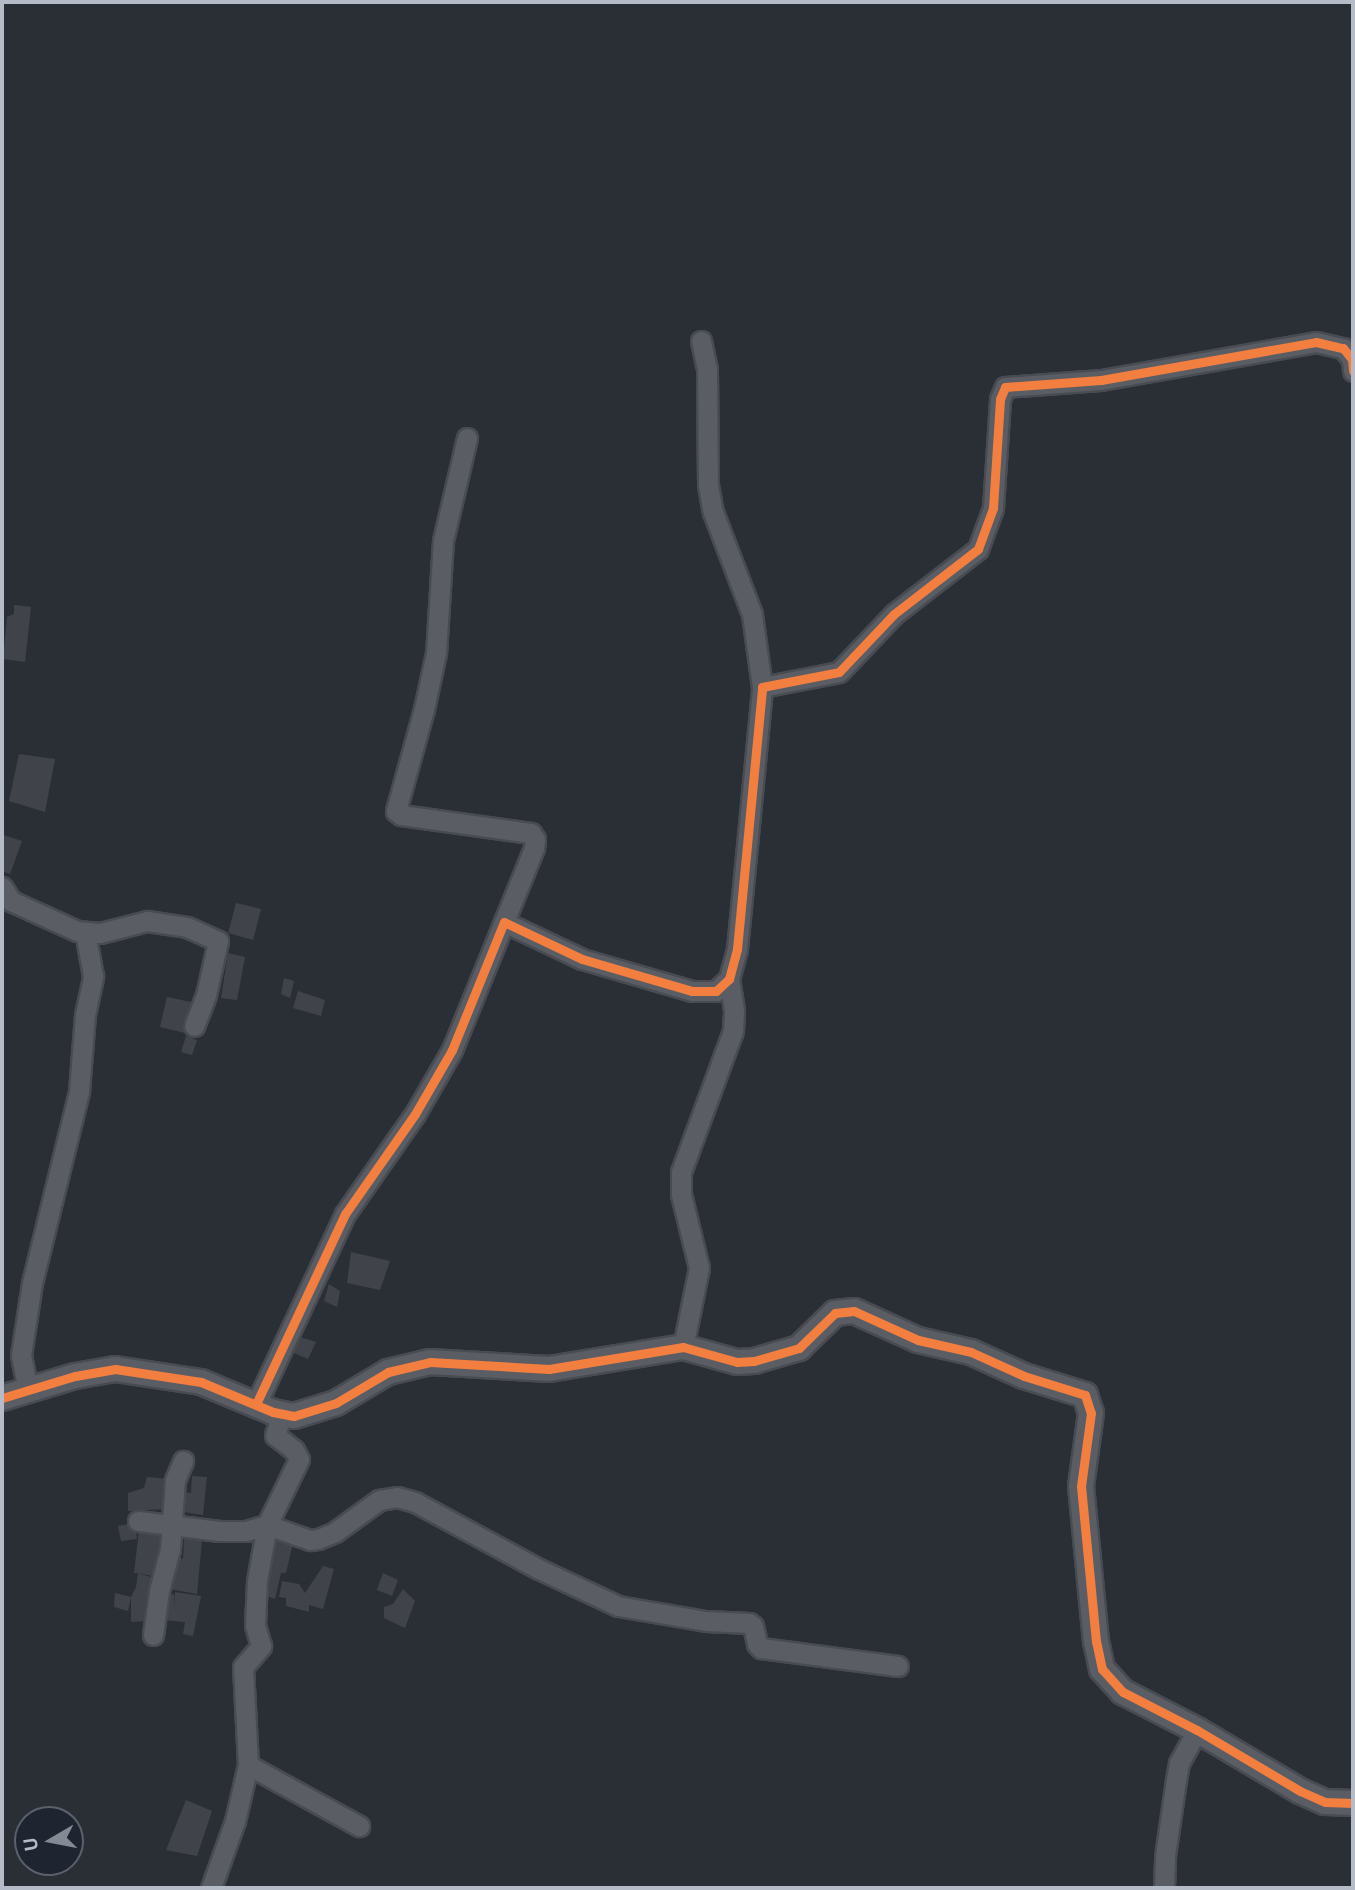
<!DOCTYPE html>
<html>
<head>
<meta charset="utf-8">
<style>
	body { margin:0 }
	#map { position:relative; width:1355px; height:1890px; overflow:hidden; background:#2a2f36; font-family:Ubuntu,sans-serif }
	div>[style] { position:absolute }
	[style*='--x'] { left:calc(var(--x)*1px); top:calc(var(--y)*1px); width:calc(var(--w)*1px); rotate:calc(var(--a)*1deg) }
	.building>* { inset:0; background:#40444a }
	.roads { filter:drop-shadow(2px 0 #484b51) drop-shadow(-2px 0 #484b51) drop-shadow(0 2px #484b51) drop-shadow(0 -2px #484b51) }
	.minor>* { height:19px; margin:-9.5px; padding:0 9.5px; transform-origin:9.5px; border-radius:9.5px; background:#5a5d64 }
	.tertiary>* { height:24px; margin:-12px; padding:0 12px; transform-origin:12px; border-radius:12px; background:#5a5d64 }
	.cycleway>* { height:9px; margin:-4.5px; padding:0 4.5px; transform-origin:4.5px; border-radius:4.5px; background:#f27e40 }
	span { translate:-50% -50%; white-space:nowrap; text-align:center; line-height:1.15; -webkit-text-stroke:7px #1e2530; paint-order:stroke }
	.frame { position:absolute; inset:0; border:4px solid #b5bbc7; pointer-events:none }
	.north { position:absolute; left:14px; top:1806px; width:70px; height:70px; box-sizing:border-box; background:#1e2530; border:2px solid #5a616c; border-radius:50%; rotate:260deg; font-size:19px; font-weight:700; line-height:28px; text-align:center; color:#b5bbc7 }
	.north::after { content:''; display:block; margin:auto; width:24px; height:32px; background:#848a94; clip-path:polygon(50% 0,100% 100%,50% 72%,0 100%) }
</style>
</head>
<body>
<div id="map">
	<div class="building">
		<div style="clip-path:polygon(14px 605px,31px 607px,25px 662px,3px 659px,7px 617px,14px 614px)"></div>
		<div style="clip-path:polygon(19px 754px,55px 759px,45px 812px,9px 801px)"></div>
		<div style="clip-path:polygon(3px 835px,22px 841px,10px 874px,2px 871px)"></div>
		<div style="clip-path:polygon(236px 903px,261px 909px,253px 940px,228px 933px)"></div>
		<div style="clip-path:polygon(228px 953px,245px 957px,237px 1000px,221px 998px)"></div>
		<div style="clip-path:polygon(284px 978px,294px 981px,290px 998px,281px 994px)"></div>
		<div style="clip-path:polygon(298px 991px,325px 1000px,321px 1016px,293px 1008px)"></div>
		<div style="clip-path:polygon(167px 997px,191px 1002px,185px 1033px,160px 1027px)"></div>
		<div style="clip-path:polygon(186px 1036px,197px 1040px,192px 1055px,181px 1052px)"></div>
		<div style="clip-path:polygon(351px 1252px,390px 1261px,380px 1290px,347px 1283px)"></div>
		<div style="clip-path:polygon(329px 1284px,340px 1291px,337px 1307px,324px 1301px)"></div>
		<div style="clip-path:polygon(300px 1337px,316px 1342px,308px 1359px,292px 1352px)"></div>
		<div style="clip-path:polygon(192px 1476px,207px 1477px,203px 1515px,177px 1511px,180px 1491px,191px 1493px)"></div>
		<div style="clip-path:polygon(147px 1477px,170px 1479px,166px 1509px,128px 1511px,128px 1493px,144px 1488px)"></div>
		<div style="clip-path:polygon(135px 1523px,137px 1539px,121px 1541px,118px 1526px)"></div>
		<div style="clip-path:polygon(139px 1530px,161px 1533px,158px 1577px,138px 1573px,154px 1578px,144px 1621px,131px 1622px,131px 1597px,128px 1611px,114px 1607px,115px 1593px,131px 1597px,136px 1587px,138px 1573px,134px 1573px)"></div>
		<div style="clip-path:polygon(267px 1537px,293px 1543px,286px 1573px,281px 1573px,275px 1599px,259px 1593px)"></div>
		<div style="clip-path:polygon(184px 1539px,202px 1540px,197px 1594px,170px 1589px,178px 1557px,183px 1559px)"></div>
		<div style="clip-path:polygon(323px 1566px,334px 1569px,323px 1609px,309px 1605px,309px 1612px,286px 1606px,286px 1598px,279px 1597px,282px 1581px,299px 1584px,305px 1593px)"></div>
		<div style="clip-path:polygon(383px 1573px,398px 1580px,392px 1596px,377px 1590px)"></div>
		<div style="clip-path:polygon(403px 1589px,415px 1601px,405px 1628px,384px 1618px,384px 1607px,393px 1604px)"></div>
		<div style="clip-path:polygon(175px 1592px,201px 1596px,193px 1636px,183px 1634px,185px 1622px,162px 1620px,163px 1595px,174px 1594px,174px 1607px)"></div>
		<div style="clip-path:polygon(186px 1800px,212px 1811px,197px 1856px,166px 1850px)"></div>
	</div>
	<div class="roads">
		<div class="minor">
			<div style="--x:701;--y:341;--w:29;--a:78"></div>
			<div style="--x:707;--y:369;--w:116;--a:89.5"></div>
			<div style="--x:708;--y:485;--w:27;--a:80"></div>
			<div style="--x:713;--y:512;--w:109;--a:69.1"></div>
			<div style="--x:752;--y:614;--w:74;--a:82.2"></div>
			<div style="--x:467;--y:438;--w:105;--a:103.2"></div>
			<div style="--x:443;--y:540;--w:113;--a:93.5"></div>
			<div style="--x:436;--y:653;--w:57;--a:102.1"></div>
			<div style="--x:424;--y:709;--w:106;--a:105.4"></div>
			<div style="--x:396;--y:811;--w:6;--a:39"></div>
			<div style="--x:401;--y:815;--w:131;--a:7.9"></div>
			<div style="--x:531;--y:833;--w:7;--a:56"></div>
			<div style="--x:535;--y:839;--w:9;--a:96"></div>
			<div style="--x:534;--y:848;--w:80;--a:112.1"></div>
			<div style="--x:2;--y:887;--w:17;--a:57"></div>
			<div style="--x:11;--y:901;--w:72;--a:24.4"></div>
			<div style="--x:77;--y:931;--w:23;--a:5"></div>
			<div style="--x:100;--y:933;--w:49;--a:-14.3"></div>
			<div style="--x:147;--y:921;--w:40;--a:8.5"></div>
			<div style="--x:187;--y:927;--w:34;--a:24"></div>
			<div style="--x:218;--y:941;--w:55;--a:102.5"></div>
			<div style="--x:206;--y:995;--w:33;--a:111"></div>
			<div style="--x:683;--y:1347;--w:81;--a:-78.6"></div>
			<div style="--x:699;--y:1268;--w:76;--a:-103.7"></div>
			<div style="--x:681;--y:1194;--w:22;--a:-90"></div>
			<div style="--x:681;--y:1172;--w:150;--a:-69.8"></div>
			<div style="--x:733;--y:1031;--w:21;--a:-87"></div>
			<div style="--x:734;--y:1010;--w:31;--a:-99"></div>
			<div style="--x:28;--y:1391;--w:37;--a:-101"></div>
			<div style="--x:21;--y:1355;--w:73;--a:-81.3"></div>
			<div style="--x:32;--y:1283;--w:198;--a:-76.2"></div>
			<div style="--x:79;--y:1091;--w:76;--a:-85.5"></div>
			<div style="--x:85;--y:1015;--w:40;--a:-78"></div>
			<div style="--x:93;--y:976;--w:45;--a:-100.3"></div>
			<div style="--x:256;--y:1404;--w:210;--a:-64.9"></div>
			<div style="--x:345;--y:1214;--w:122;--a:-55"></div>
			<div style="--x:415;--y:1114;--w:74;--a:-60"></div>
			<div style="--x:452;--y:1050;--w:138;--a:-67.9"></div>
			<div style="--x:504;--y:922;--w:86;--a:25.4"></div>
			<div style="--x:582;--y:959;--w:115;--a:16.2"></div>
			<div style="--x:692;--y:991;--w:24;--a:0"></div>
			<div style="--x:716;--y:991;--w:18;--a:-43"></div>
			<div style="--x:729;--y:979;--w:31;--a:-75"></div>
			<div style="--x:737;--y:949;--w:263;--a:-84.5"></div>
			<div style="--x:762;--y:687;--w:78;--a:-11"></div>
			<div style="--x:839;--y:672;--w:80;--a:-46.5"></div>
			<div style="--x:894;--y:614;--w:106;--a:-37.7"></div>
			<div style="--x:978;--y:549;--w:44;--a:-69.9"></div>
			<div style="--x:993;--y:508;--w:109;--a:-86.3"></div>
			<div style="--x:1000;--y:399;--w:13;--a:-67"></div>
			<div style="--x:1005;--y:387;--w:96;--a:-4.2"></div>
			<div style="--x:1101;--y:380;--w:218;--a:-10"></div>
			<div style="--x:1316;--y:342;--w:28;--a:13"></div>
			<div style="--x:1343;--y:348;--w:14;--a:51"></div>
			<div style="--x:1352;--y:359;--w:12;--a:85"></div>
			<div style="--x:138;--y:1521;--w:82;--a:7"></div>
			<div style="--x:219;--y:1531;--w:27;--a:0"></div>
			<div style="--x:246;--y:1531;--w:22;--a:-16"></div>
			<div style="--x:267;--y:1525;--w:46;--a:19.2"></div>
			<div style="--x:310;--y:1540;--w:8;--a:-7"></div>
			<div style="--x:318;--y:1539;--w:18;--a:-22"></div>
			<div style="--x:335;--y:1532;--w:54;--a:-36"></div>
			<div style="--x:379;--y:1500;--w:18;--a:-9"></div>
			<div style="--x:397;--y:1497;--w:19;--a:16"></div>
			<div style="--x:415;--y:1502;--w:141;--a:28.4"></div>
			<div style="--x:539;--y:1569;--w:87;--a:25.1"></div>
			<div style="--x:618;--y:1606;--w:89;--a:9.7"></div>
			<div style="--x:706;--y:1621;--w:43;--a:2.7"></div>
			<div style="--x:749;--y:1623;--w:5;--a:37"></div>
			<div style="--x:753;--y:1626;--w:18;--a:77"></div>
			<div style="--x:757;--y:1644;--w:6;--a:45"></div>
			<div style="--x:761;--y:1648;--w:138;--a:7.5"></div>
			<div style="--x:153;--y:1635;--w:44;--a:-82.2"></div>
			<div style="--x:159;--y:1591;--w:43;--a:-75.3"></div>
			<div style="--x:170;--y:1549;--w:69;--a:-85.9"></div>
			<div style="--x:175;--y:1480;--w:21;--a:-67"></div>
			<div style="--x:248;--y:1765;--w:127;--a:28.8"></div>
			<div style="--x:211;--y:1888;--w:71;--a:-70.3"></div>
			<div style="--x:235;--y:1821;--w:57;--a:-76.9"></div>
			<div style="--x:248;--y:1765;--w:98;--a:-92.9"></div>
			<div style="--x:243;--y:1667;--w:28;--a:-49"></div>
			<div style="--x:261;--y:1646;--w:22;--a:-106"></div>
			<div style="--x:255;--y:1625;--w:44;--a:-87.4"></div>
			<div style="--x:257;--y:1581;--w:57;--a:-79.9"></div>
			<div style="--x:267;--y:1525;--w:73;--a:-64.1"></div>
			<div style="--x:299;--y:1459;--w:10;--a:-119"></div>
			<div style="--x:294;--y:1450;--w:24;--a:-142"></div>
			<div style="--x:275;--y:1435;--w:21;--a:-71"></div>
			<div style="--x:1164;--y:1888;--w:32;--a:-88"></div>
			<div style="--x:1165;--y:1856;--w:77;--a:-81.8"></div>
			<div style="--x:1176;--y:1780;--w:17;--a:-80"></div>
			<div style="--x:1179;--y:1763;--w:38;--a:-61"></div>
		</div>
		<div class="tertiary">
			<div style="--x:2;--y:1398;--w:76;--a:-16.8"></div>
			<div style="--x:75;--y:1376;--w:41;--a:-9.9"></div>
			<div style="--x:115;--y:1369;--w:87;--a:8.6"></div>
			<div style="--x:201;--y:1382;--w:78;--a:22.6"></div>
			<div style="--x:273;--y:1412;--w:21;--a:11"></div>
			<div style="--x:294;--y:1416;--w:44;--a:-17.2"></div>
			<div style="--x:336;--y:1403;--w:61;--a:-30.8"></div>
			<div style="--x:388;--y:1372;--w:43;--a:-13.4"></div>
			<div style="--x:430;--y:1362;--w:119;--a:3.4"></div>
			<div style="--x:549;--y:1369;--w:136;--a:-9.3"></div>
			<div style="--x:683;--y:1347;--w:56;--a:15.5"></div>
			<div style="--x:737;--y:1362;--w:17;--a:-3"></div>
			<div style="--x:754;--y:1361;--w:47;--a:-16.1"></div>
			<div style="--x:799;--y:1348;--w:50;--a:-44.2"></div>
			<div style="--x:835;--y:1313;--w:19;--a:-6"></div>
			<div style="--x:854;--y:1311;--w:70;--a:24.4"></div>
			<div style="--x:918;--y:1340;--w:54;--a:12.8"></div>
			<div style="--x:971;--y:1352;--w:58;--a:24.4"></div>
			<div style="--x:1024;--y:1376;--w:64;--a:17.3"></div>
			<div style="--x:1085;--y:1395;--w:19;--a:72"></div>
			<div style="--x:1091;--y:1413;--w:74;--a:97.8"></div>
			<div style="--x:1081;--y:1486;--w:156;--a:84.5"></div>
			<div style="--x:1096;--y:1641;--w:29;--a:78"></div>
			<div style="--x:1102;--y:1669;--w:31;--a:48"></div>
			<div style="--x:1123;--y:1692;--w:83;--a:27.2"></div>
			<div style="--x:1197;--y:1730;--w:120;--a:30.6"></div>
			<div style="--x:1300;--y:1791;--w:27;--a:24"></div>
			<div style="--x:1325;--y:1802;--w:28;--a:2"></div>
		</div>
	</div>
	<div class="cycleway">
		<div style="--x:2;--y:1398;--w:76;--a:-16.8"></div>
		<div style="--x:75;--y:1376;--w:41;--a:-9.9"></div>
		<div style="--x:115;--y:1369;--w:87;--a:8.6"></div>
		<div style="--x:201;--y:1382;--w:78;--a:22.6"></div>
		<div style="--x:273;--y:1412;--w:21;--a:11"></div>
		<div style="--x:294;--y:1416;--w:44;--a:-17.2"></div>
		<div style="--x:336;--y:1403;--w:61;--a:-30.8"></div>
		<div style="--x:388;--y:1372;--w:43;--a:-13.4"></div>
		<div style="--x:430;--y:1362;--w:119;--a:3.4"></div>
		<div style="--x:549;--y:1369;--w:136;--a:-9.3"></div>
		<div style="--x:683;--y:1347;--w:56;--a:15.5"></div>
		<div style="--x:737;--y:1362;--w:17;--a:-3"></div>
		<div style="--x:754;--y:1361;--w:47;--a:-16.1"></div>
		<div style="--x:799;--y:1348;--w:50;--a:-44.2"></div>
		<div style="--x:835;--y:1313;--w:19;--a:-6"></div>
		<div style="--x:854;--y:1311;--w:70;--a:24.4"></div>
		<div style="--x:918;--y:1340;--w:54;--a:12.8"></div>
		<div style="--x:971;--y:1352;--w:58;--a:24.4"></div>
		<div style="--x:1024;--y:1376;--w:64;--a:17.3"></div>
		<div style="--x:1085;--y:1395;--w:19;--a:72"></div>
		<div style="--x:1091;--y:1413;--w:74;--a:97.8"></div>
		<div style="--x:1081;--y:1486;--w:156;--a:84.5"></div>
		<div style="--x:1096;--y:1641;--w:29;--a:78"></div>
		<div style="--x:1102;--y:1669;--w:31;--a:48"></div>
		<div style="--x:1123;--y:1692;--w:83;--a:27.2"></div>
		<div style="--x:1197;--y:1730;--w:120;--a:30.6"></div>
		<div style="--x:1300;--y:1791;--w:27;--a:24"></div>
		<div style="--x:1325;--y:1802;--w:28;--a:2"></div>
		<div style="--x:256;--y:1404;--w:210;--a:-64.9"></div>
		<div style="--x:345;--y:1214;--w:122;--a:-55"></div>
		<div style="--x:415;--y:1114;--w:74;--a:-60"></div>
		<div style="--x:452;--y:1050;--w:138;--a:-67.9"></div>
		<div style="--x:504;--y:922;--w:86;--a:25.4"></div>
		<div style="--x:582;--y:959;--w:115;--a:16.2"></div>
		<div style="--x:692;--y:991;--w:24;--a:0"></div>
		<div style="--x:716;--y:991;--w:18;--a:-43"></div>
		<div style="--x:729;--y:979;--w:31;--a:-75"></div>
		<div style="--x:737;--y:949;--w:263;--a:-84.5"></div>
		<div style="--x:762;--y:687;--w:78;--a:-11"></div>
		<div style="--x:839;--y:672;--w:80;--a:-46.5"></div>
		<div style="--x:894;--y:614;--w:106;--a:-37.7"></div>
		<div style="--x:978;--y:549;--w:44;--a:-69.9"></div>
		<div style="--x:993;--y:508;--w:109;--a:-86.3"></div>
		<div style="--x:1000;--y:399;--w:13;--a:-67"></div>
		<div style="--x:1005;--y:387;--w:96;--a:-4.2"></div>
		<div style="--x:1101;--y:380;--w:218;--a:-10"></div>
		<div style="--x:1316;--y:342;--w:28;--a:13"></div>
		<div style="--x:1343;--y:348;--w:14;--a:51"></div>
		<div style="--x:1352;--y:359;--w:12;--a:85"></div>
	</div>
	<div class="frame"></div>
	<div class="north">U</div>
</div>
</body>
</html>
